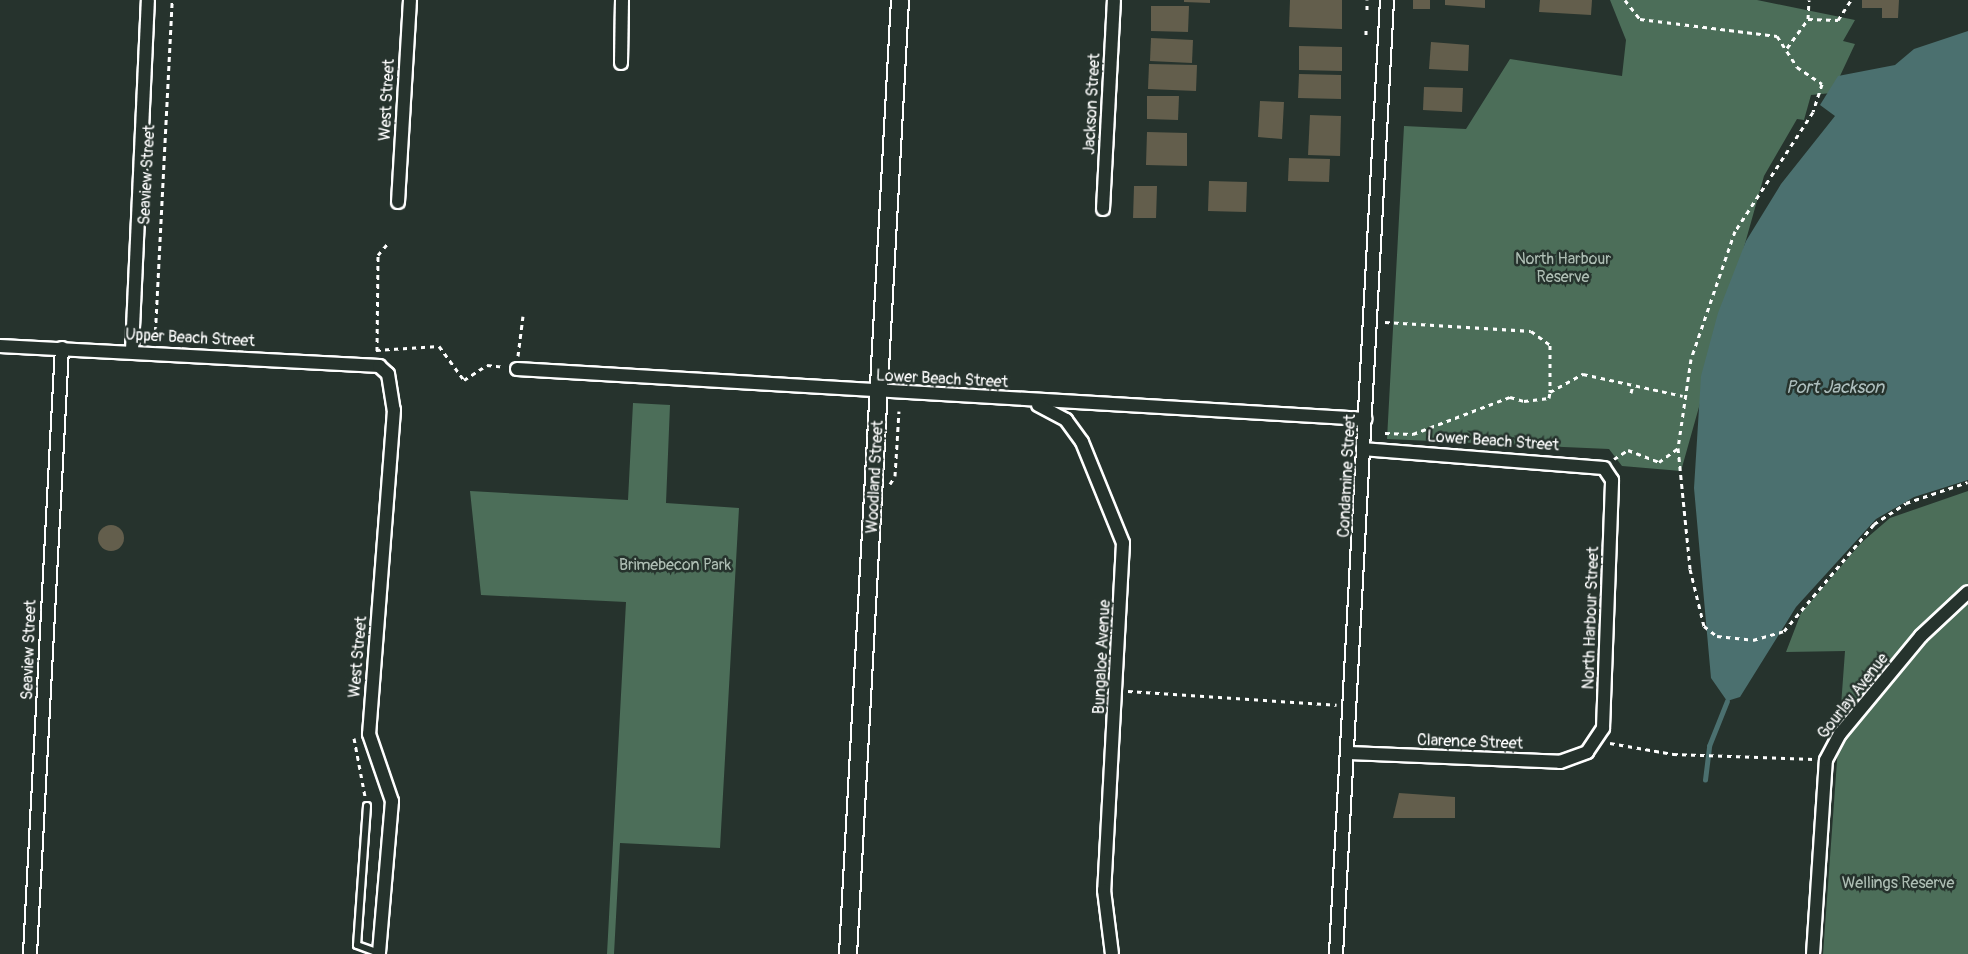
<!DOCTYPE html>
<html>
<head>
<meta charset="utf-8">
<style>
	body { margin:0 }
	#map { position:relative; width:1968px; height:954px; overflow:hidden; background:#26332d; font-family:Pangolin,sans-serif }
	div>[style] { position:absolute }
	[style*='--x'] { left:calc(var(--x)*1px); top:calc(var(--y)*1px); width:calc(var(--w)*1px); rotate:calc(var(--a)*1deg) }
	.green>* { inset:0; background:#4c6e59 }
	.water>* { inset:0; background:#4b706f }
	.stream>* { height:4.5px; margin:-2.25px; padding:0 2.25px; transform-origin:2.25px; border-radius:2.25px; background:#4b706f }
	.building>* { inset:0; background:#635e4c }
	.round { border-radius:50% }
	.path>* { height:3px; margin-top:-1.5px; transform-origin:0; background:repeating-linear-gradient(90deg,#fff 0 4.5px,transparent 0 9px) }
	.roads { filter:drop-shadow(2px 0 #fff) drop-shadow(-2px 0 #fff) drop-shadow(0 2px #fff) drop-shadow(0 -2px #fff) }
	.service>* { height:6px; margin:-3px; padding:0 3px; transform-origin:3px; border-radius:3px; background:#26332d }
	.minor>* { height:12px; margin:-6px; padding:0 6px; transform-origin:6px; border-radius:6px; background:#26332d }
	.tertiary>* { height:16px; margin:-8px; padding:0 8px; transform-origin:8px; border-radius:8px; background:#26332d }
	span { translate:-50% -50%; white-space:nowrap; text-align:center; line-height:1.15; -webkit-text-stroke:5px #26332d; paint-order:stroke }
	.street-label { font-size:16px; color:#fff }
	.park-label { font-size:16px; color:#aebeb4 }
	.water-label { font-size:18px; color:#aebfbe; font-style:italic }
</style>
</head>
<body>
<div id="map">
	<div class="green">
		<div style="clip-path:polygon(1610px 0,1757px 0,1855px 20px,1843px 41px,1855px 44px,1832px 93px,1811px 95px,1804px 120px,1797px 119px,1764px 176px,1681px 471px,1622px 466px,1609px 449px,1387px 439px,1404px 126px,1466px 129px,1510px 59px,1622px 76px,1626px 40px)"></div>
		<div style="clip-path:polygon(633px 403px,670px 405px,666px 503px,739px 508px,720px 848px,620px 843px,614px 954px,607px 954px,626px 602px,481px 595px,470px 491px,628px 500px)"></div>
		<div style="clip-path:polygon(1968px 491px,1968px 954px,1823px 954px,1845px 651px,1786px 652px,1801px 613px,1861px 543px,1890px 518px)"></div>
	</div>
	<div class="water">
		<div style="clip-path:polygon(1968px 31px,1968px 480px,1914px 497px,1876px 519px,1796px 607px,1740px 697px,1727px 701px,1711px 678px,1694px 488px,1701px 376px,1718px 313px,1746px 241px,1781px 184px,1835px 116px,1820px 105px,1838px 76px,1895px 65px,1914px 49px)"></div>
	</div>
	<div class="stream">
		<div style="--x:1705;--y:780;--w:34;--a:-83"></div>
		<div style="--x:1709;--y:746;--w:48;--a:-68.2"></div>
	</div>
	<div class="building">
		<div style="clip-path:polygon(1184px 0,1210px 0,1210px 3px,1184px 2px)"></div>
		<div style="clip-path:polygon(1290px 0,1342px 0,1342px 29px,1289px 27px)"></div>
		<div style="clip-path:polygon(1413px 0,1430px 0,1430px 9px,1413px 9px)"></div>
		<div style="clip-path:polygon(1445px 0,1485px 0,1485px 8px,1445px 5px)"></div>
		<div style="clip-path:polygon(1540px 0,1592px 0,1591px 15px,1539px 12px)"></div>
		<div style="clip-path:polygon(1862px 0,1899px 0,1898px 18px,1882px 18px,1882px 8px,1862px 8px)"></div>
		<div style="clip-path:polygon(1151px 6px,1189px 6px,1188px 32px,1151px 31px)"></div>
		<div style="clip-path:polygon(1151px 38px,1193px 40px,1192px 63px,1150px 61px)"></div>
		<div style="clip-path:polygon(1431px 42px,1469px 45px,1468px 71px,1429px 69px)"></div>
		<div style="clip-path:polygon(1299px 46px,1342px 47px,1342px 71px,1299px 70px)"></div>
		<div style="clip-path:polygon(1149px 64px,1197px 65px,1196px 91px,1148px 89px)"></div>
		<div style="clip-path:polygon(1299px 74px,1341px 75px,1341px 99px,1298px 98px)"></div>
		<div style="clip-path:polygon(1424px 87px,1463px 88px,1462px 112px,1423px 110px)"></div>
		<div style="clip-path:polygon(1147px 96px,1179px 96px,1178px 120px,1147px 119px)"></div>
		<div style="clip-path:polygon(1260px 101px,1284px 102px,1282px 139px,1258px 137px)"></div>
		<div style="clip-path:polygon(1310px 115px,1341px 116px,1340px 156px,1308px 155px)"></div>
		<div style="clip-path:polygon(1147px 132px,1187px 133px,1187px 166px,1146px 165px)"></div>
		<div style="clip-path:polygon(1289px 158px,1330px 159px,1329px 182px,1288px 181px)"></div>
		<div style="clip-path:polygon(1209px 181px,1247px 182px,1246px 212px,1208px 211px)"></div>
		<div style="clip-path:polygon(1134px 186px,1157px 186px,1156px 218px,1133px 218px)"></div>
		<div class="round" style="left:98px;top:525px;width:26px;height:26px"></div>
		<div style="clip-path:polygon(1399px 793px,1455px 797px,1455px 818px,1393px 818px)"></div>
	</div>
	<div class="path">
		<div style="--x:1625;--y:0;--w:24;--a:52"></div>
		<div style="--x:1640;--y:19;--w:138;--a:7.1"></div>
		<div style="--x:1777;--y:36;--w:37;--a:57"></div>
		<div style="--x:1797;--y:67;--w:30;--a:34"></div>
		<div style="--x:1822;--y:84;--w:29;--a:108"></div>
		<div style="--x:1813;--y:112;--w:142;--a:123.2"></div>
		<div style="--x:1735;--y:231;--w:135;--a:109"></div>
		<div style="--x:1691;--y:359;--w:90;--a:98.3"></div>
		<div style="--x:1678;--y:448;--w:122;--a:84.3"></div>
		<div style="--x:1690;--y:569;--w:59;--a:76.2"></div>
		<div style="--x:1704;--y:626;--w:16;--a:38"></div>
		<div style="--x:1717;--y:636;--w:36;--a:6"></div>
		<div style="--x:1753;--y:640;--w:32;--a:-16"></div>
		<div style="--x:1784;--y:631;--w:140;--a:-49.9"></div>
		<div style="--x:1874;--y:524;--w:38;--a:-33"></div>
		<div style="--x:1906;--y:503;--w:65;--a:-18.7"></div>
		<div style="--x:1367;--y:10;--w:10;--a:-90"></div>
		<div style="--x:1808;--y:19;--w:19;--a:-87"></div>
		<div style="--x:1366;--y:35;--w:6;--a:-90"></div>
		<div style="--x:1787;--y:48;--w:36;--a:-54"></div>
		<div style="--x:1808;--y:19;--w:30;--a:2"></div>
		<div style="--x:1838;--y:20;--w:24;--a:-57"></div>
		<div style="--x:1385;--y:322;--w:146;--a:3.5"></div>
		<div style="--x:1531;--y:331;--w:24;--a:36"></div>
		<div style="--x:1550;--y:345;--w:47;--a:90"></div>
		<div style="--x:1550;--y:392;--w:38;--a:-29"></div>
		<div style="--x:1583;--y:374;--w:102;--a:12.4"></div>
		<div style="--x:155;--y:340;--w:340;--a:-87.1"></div>
		<div style="--x:376;--y:350;--w:63;--a:-3.6"></div>
		<div style="--x:439;--y:346;--w:42;--a:53.7"></div>
		<div style="--x:464;--y:380;--w:27;--a:-33"></div>
		<div style="--x:487;--y:365;--w:18;--a:6"></div>
		<div style="--x:377;--y:351;--w:96;--a:-89.4"></div>
		<div style="--x:378;--y:255;--w:17;--a:-50"></div>
		<div style="--x:518;--y:356;--w:40;--a:-82.9"></div>
		<div style="--x:1631;--y:393;--w:8;--a:-76"></div>
		<div style="--x:1385;--y:433;--w:28;--a:2"></div>
		<div style="--x:1413;--y:434;--w:104;--a:-20.9"></div>
		<div style="--x:1510;--y:397;--w:15;--a:16"></div>
		<div style="--x:1524;--y:401;--w:25;--a:-7"></div>
		<div style="--x:1549;--y:398;--w:6;--a:-81"></div>
		<div style="--x:1614;--y:459;--w:17;--a:-33"></div>
		<div style="--x:1628;--y:450;--w:33;--a:21"></div>
		<div style="--x:1659;--y:462;--w:24;--a:-36"></div>
		<div style="--x:890;--y:484;--w:9;--a:-58"></div>
		<div style="--x:895;--y:476;--w:65;--a:-86.5"></div>
		<div style="--x:1128;--y:691;--w:209;--a:3.8"></div>
		<div style="--x:354;--y:738;--w:59;--a:79.3"></div>
		<div style="--x:1610;--y:743;--w:64;--a:9.9"></div>
		<div style="--x:1673;--y:754;--w:141;--a:2"></div>
	</div>
	<div class="roads">
		<div class="service">
			<div style="--x:367;--y:806;--w:139;--a:94.1"></div>
			<div style="--x:357;--y:945;--w:23;--a:20"></div>
		</div>
		<div class="minor">
			<div style="--x:621;--y:63;--w:63;--a:-89.1"></div>
			<div style="--x:398;--y:202;--w:202;--a:-86.6"></div>
			<div style="--x:1103;--y:209;--w:209;--a:-87"></div>
			<div style="--x:0;--y:346;--w:380;--a:3"></div>
			<div style="--x:379;--y:366;--w:12;--a:42"></div>
			<div style="--x:388;--y:374;--w:36;--a:81"></div>
			<div style="--x:394;--y:410;--w:325;--a:94.4"></div>
			<div style="--x:369;--y:734;--w:71;--a:71.1"></div>
			<div style="--x:392;--y:801;--w:154;--a:94.9"></div>
			<div style="--x:132;--y:350;--w:350;--a:-87.4"></div>
			<div style="--x:517;--y:369;--w:850;--a:3.37"></div>
			<div style="--x:1038;--y:405;--w:32;--a:28"></div>
			<div style="--x:1066;--y:420;--w:27;--a:54"></div>
			<div style="--x:1082;--y:442;--w:109;--a:67.9"></div>
			<div style="--x:1123;--y:543;--w:348;--a:93.1"></div>
			<div style="--x:1104;--y:890;--w:64;--a:82.9"></div>
			<div style="--x:1349;--y:753;--w:211;--a:2.4"></div>
			<div style="--x:1560;--y:762;--w:29;--a:-20"></div>
			<div style="--x:1587;--y:752;--w:29;--a:-56"></div>
			<div style="--x:1603;--y:728;--w:248;--a:-87.9"></div>
			<div style="--x:1612;--y:480;--w:14;--a:-124"></div>
			<div style="--x:1604;--y:468;--w:240;--a:-175.5"></div>
			<div style="--x:30;--y:954;--w:607;--a:-86.98"></div>
			<div style="--x:1336;--y:954;--w:955;--a:-86.94"></div>
			<div style="--x:1813;--y:954;--w:194;--a:-86.2"></div>
			<div style="--x:1826;--y:760;--w:30;--a:-62"></div>
			<div style="--x:1840;--y:734;--w:127;--a:-50.4"></div>
			<div style="--x:1921;--y:636;--w:64;--a:-43.1"></div>
		</div>
		<div class="tertiary">
			<div style="--x:848;--y:954;--w:955;--a:-86.88"></div>
		</div>
	</div>
	<div class="street-label">
		<span style="left:387px;top:100px;rotate:-87deg">West Street</span>
		<span style="left:1092px;top:104px;rotate:-87deg">Jackson Street</span>
		<span style="left:147px;top:175px;rotate:-87deg">Seaview Street</span>
		<span style="left:190px;top:338px;rotate:3deg">Upper Beach Street</span>
		<span style="left:942px;top:379px;rotate:3deg">Lower Beach Street</span>
		<span style="left:1493px;top:441px;rotate:4deg">Lower Beach Street</span>
		<span style="left:1347px;top:476px;rotate:-87deg">Condamine Street</span>
		<span style="left:875px;top:477px;rotate:-87deg">Woodland Street</span>
		<span style="left:1591px;top:618px;rotate:-88deg">North Harbour Street</span>
		<span style="left:29px;top:650px;rotate:-88deg">Seaview Street</span>
		<span style="left:358px;top:657px;rotate:-85deg">West Street</span>
		<span style="left:1102px;top:657px;rotate:-87deg">Bungaloe Avenue</span>
		<span style="left:1853px;top:696px;rotate:-52deg">Gourlay Avenue</span>
		<span style="left:1470px;top:742px;rotate:2deg">Clarence Street</span>
	</div>
	<div class="park-label">
		<span style="left:1563px;top:268px">North Harbour<br>Reserve</span>
		<span style="left:675px;top:565px">Brimebecon Park</span>
		<span style="left:1898px;top:883px">Wellings Reserve</span>
	</div>
	<div class="water-label">
		<span style="left:1835px;top:388px">Port Jackson</span>
	</div>
</div>
</body>
</html>
